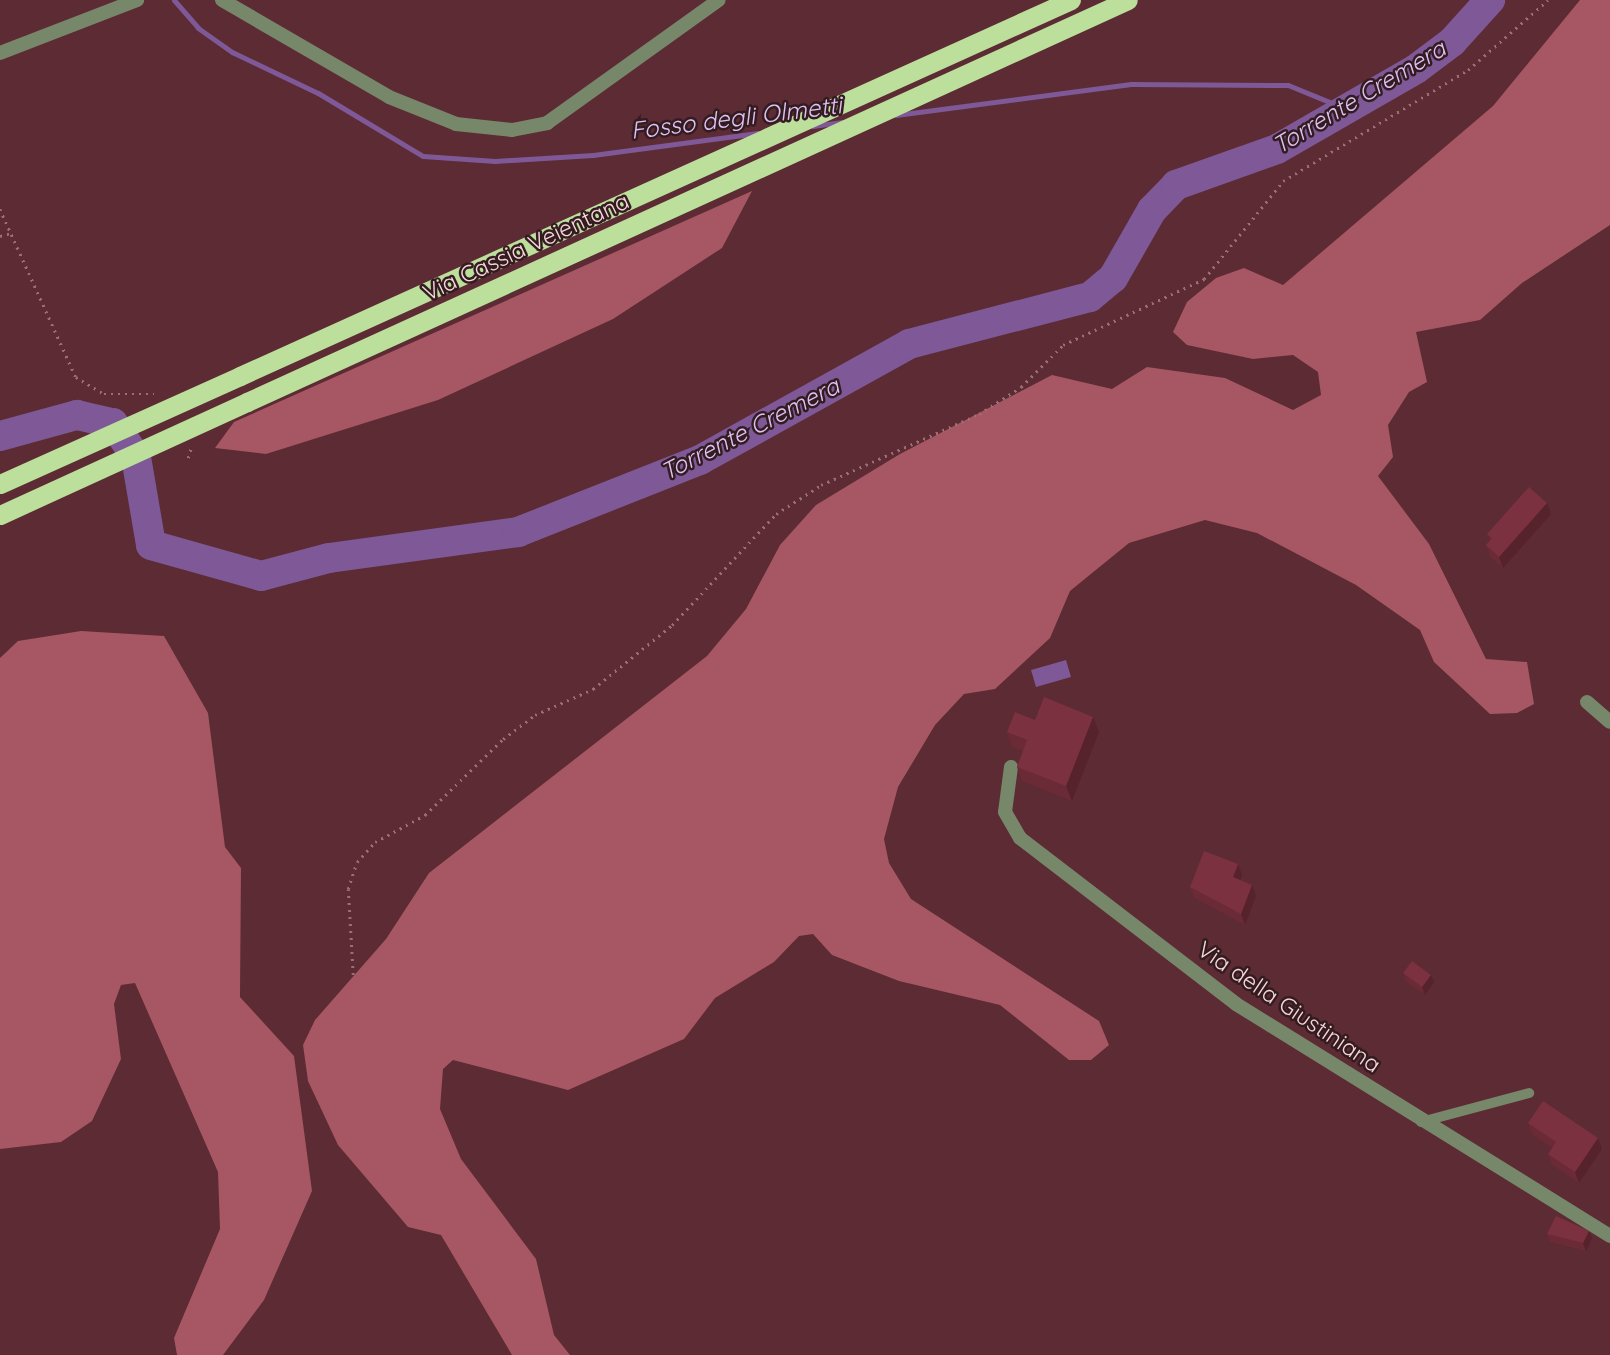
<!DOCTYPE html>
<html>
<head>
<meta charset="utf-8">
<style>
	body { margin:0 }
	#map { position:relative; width:1610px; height:1355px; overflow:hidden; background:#5c2b33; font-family:Quicksand,sans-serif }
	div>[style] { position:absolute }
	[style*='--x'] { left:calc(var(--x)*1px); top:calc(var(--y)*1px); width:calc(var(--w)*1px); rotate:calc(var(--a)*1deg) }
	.forest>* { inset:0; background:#a65763 }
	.water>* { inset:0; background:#7e5897 }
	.stream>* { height:5px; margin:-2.5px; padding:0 2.5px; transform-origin:2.5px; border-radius:2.5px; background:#7e5897 }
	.river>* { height:30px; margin:-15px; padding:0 15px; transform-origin:15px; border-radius:15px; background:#7e5897 }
	.path>* { height:2.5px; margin-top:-1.25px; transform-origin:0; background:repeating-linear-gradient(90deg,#9a7076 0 2px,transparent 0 7px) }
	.service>* { height:10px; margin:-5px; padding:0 5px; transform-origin:5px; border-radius:5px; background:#77876a }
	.minor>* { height:14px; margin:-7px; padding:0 7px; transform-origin:7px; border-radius:7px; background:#77876a }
	.trunk>* { height:19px; margin:-9.5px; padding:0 9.5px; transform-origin:9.5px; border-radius:9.5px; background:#bcdf9c }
	.trunk-bridge>* { height:19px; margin:-9.5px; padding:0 9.5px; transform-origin:9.5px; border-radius:9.5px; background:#bcdf9c }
	.wall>* { inset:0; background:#6a2a36 }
	.shaded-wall>* { inset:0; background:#56222c }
	.building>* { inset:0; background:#7b313f }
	span { translate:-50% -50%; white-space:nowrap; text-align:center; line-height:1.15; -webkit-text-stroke:5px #331c1f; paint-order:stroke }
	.street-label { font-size:23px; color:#f7d6da }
	.water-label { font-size:24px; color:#e0c1f6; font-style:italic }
</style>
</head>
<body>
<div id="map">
	<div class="forest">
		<div style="clip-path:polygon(1580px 0,1610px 0,1610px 225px,1522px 283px,1480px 320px,1416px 332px,1427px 382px,1409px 392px,1388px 425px,1393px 457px,1378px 476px,1429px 544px,1486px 659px,1527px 662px,1534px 704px,1517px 713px,1490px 714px,1434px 662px,1420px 630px,1356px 585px,1257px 533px,1205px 520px,1129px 543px,1070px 591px,1050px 638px,995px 689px,964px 694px,935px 725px,898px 787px,884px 839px,889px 863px,911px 899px,1099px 1021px,1109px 1045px,1091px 1060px,1069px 1060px,1000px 1005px,899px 981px,832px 955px,813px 934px,799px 936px,774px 962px,715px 998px,684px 1039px,568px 1090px,453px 1060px,443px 1069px,440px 1109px,461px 1159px,536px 1259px,554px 1335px,570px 1355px,512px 1355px,441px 1235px,408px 1227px,338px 1145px,308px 1081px,303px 1045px,315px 1020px,386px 939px,429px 873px,707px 656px,746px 609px,780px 545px,816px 505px,900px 454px,1052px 375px,1112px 389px,1147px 367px,1225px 378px,1293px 410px,1321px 395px,1318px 372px,1293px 355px,1253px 359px,1187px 345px,1173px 332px,1187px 302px,1216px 278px,1244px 268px,1283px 285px,1493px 106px)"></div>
		<div style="clip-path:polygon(752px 191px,722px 248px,613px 319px,438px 400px,266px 454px,215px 448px,234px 422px)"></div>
		<div style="clip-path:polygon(81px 631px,164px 636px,208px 713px,225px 847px,241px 868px,240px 997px,294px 1056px,312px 1191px,264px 1300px,223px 1355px,177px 1355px,174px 1338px,220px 1229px,218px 1172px,135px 983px,121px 985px,114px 1004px,121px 1059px,92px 1121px,61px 1142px,0 1149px,0 658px,18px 641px)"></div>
	</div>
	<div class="water">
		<div style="clip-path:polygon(1066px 660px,1071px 677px,1036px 687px,1031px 670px)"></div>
	</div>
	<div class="stream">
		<div style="--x:174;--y:0;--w:37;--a:49"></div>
		<div style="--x:198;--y:28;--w:42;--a:35.2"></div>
		<div style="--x:232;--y:52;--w:95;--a:25.5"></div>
		<div style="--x:318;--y:93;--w:122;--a:31"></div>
		<div style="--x:423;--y:156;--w:72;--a:4"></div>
		<div style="--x:495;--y:161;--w:98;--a:-3.5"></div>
		<div style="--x:593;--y:155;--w:166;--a:-7.6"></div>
		<div style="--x:896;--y:115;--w:237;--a:-7.5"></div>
		<div style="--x:1131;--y:84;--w:157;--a:0.4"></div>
		<div style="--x:1288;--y:85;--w:61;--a:22.3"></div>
		<div style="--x:813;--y:126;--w:28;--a:-8"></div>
	</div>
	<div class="river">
		<div style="--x:0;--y:436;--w:80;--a:-15.3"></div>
		<div style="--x:77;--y:415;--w:37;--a:13"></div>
		<div style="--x:113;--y:423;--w:41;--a:55.9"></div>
		<div style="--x:136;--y:457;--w:89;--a:80.3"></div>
		<div style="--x:151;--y:545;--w:114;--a:15.7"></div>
		<div style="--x:261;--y:576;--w:70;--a:-14.8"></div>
		<div style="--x:329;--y:558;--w:191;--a:-7.8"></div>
		<div style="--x:518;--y:532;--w:196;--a:-21.6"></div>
		<div style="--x:700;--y:460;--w:239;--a:-29"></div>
		<div style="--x:909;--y:344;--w:187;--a:-14.6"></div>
		<div style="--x:1090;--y:297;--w:30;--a:-40"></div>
		<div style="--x:1113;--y:278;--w:78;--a:-60.2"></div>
		<div style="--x:1152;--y:210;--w:35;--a:-46"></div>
		<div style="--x:1176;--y:185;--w:107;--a:-19.6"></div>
		<div style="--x:1277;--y:149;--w:160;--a:-29.9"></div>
		<div style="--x:1416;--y:69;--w:45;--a:-36.9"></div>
		<div style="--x:1452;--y:42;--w:57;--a:-47.9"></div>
	</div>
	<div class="path">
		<div style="--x:0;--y:209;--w:184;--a:65.7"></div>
		<div style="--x:76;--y:377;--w:33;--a:31"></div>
		<div style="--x:104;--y:394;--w:50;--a:0"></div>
		<div style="--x:0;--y:236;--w:11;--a:-15"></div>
		<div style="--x:188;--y:458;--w:10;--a:-73"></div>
		<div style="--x:353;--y:975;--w:86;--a:-93.3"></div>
		<div style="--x:348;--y:889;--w:28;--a:-72"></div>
		<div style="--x:357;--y:862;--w:27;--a:-48"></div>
		<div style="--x:375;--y:842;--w:57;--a:-28.4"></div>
		<div style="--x:425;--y:815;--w:109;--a:-44.3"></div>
		<div style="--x:503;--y:739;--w:40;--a:-37"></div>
		<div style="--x:535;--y:715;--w:64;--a:-24.1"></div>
		<div style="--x:593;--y:689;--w:102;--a:-39"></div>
		<div style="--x:672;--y:625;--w:152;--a:-46.9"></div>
		<div style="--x:776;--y:514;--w:54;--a:-32.8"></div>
		<div style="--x:821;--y:485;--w:173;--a:-24.2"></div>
		<div style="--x:979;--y:414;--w:50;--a:-32.7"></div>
		<div style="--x:1021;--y:387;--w:59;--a:-45"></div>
		<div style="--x:1063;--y:345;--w:156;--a:-25.1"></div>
		<div style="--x:1204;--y:279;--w:126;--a:-51.1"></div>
		<div style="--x:1283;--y:181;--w:216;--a:-31"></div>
		<div style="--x:1468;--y:70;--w:106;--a:-41.2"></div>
	</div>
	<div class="service">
		<div style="--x:1421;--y:1122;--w:112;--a:-15"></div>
	</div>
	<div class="minor">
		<div style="--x:222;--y:0;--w:193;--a:30.1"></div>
		<div style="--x:389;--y:97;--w:72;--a:21.9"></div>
		<div style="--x:456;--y:124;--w:56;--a:6.1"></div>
		<div style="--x:512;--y:130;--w:36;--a:-11"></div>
		<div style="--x:547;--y:123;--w:211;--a:-35.6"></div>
		<div style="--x:0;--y:53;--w:147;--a:-21.1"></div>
		<div style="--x:1587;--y:702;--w:30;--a:41"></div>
		<div style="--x:1011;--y:767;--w:45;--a:97.6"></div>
		<div style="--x:1005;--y:812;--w:30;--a:60"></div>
		<div style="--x:1020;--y:838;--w:272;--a:37.5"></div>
		<div style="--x:1236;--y:1004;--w:440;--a:31.8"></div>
	</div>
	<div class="trunk">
		<div style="--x:240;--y:376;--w:912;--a:-24.35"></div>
		<div style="--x:247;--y:402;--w:968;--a:-24.53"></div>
	</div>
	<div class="trunk-bridge">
		<div style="--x:0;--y:484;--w:263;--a:-24.2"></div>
		<div style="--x:0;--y:515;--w:272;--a:-24.6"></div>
	</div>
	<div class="wall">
		<div style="clip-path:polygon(1551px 514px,1503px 568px,1490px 557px,1486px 545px,1490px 541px,1487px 534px)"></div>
		<div style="clip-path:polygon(1093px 717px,1099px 732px,1072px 801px,1022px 781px,1017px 767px,1023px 751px,1012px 747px,1007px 732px,1035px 720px)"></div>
		<div style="clip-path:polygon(1238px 864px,1242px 875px,1240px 880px,1256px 896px,1245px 925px,1194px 898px,1190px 887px)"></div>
		<div style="clip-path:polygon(1403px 973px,1434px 982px,1425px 995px,1405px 981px)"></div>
		<div style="clip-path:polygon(1528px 1123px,1598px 1138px,1602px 1149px,1579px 1183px,1552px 1165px,1548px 1154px,1552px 1148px,1532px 1134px)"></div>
		<div style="clip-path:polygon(1589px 1231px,1592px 1238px,1586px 1251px,1550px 1242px,1547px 1234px)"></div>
	</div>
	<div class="shaded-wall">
		<div style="clip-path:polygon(1547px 503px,1551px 514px,1503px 568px,1499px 557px)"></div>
		<div style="clip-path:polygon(1093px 717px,1099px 732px,1072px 801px,1066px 786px)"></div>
		<div style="clip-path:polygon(1238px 864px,1242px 875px,1237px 889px,1233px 877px)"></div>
		<div style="clip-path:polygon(1252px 885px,1256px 896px,1245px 925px,1241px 914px)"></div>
		<div style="clip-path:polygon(1431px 975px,1434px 982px,1425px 995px,1422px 987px)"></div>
		<div style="clip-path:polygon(1598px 1138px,1602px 1149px,1579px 1183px,1575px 1172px)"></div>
		<div style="clip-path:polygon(1589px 1231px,1592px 1238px,1586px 1251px,1583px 1243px)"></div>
	</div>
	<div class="building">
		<div style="clip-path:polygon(1529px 487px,1547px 503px,1499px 557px,1486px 545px,1492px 538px,1487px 534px)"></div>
		<div style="clip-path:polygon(1044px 697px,1093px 717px,1066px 786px,1017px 767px,1027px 740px,1007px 732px,1015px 712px,1035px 720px)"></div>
		<div style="clip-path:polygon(1204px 851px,1238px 864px,1233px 877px,1252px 885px,1241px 914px,1190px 887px)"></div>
		<div style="clip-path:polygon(1412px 961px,1431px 975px,1422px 987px,1403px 973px)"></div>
		<div style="clip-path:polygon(1543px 1101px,1598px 1138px,1575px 1172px,1548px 1154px,1556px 1142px,1528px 1123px)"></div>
		<div style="clip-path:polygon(1556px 1216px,1589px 1231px,1583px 1243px,1547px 1234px)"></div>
	</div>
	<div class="street-label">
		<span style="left:526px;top:247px;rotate:-25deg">Via Cassia Veientana</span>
		<span style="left:1289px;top:1007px;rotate:34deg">Via della Giustiniana</span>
	</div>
	<div class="water-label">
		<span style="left:1359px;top:97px;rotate:-31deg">Torrente Cremera</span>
		<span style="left:736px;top:118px;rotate:-7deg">Fosso degli Olmetti</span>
		<span style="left:750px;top:429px;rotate:-27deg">Torrente Cremera</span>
	</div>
</div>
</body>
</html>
